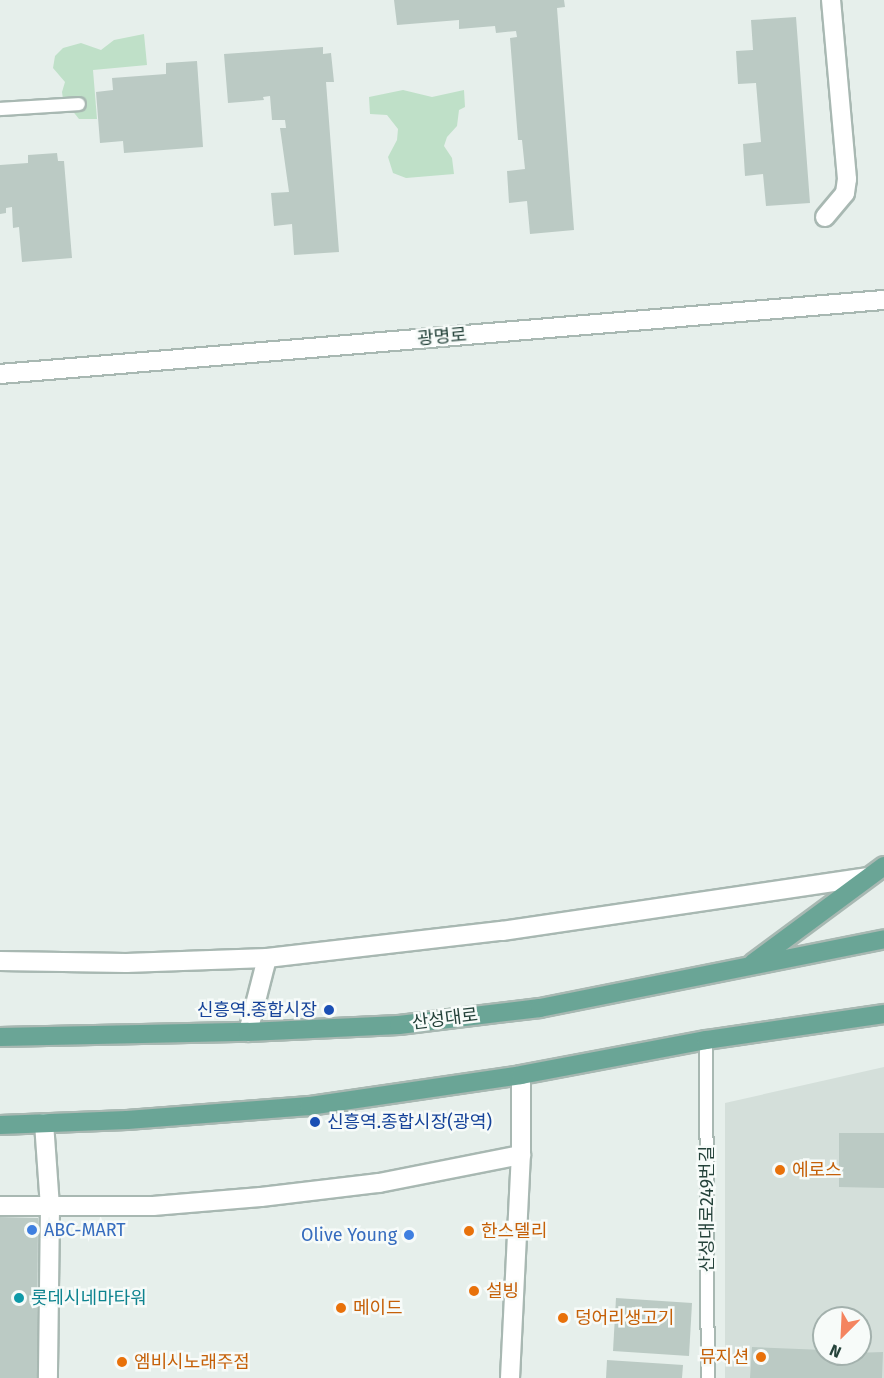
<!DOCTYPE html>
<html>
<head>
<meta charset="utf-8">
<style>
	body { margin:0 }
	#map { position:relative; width:884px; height:1378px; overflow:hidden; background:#e6efeb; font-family:"Fira Sans","Noto Sans KR",sans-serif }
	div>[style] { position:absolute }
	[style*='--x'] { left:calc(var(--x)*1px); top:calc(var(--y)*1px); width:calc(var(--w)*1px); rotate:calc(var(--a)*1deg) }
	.built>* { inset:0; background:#d4dfda }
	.green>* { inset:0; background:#bfe0c8 }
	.building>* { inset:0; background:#bbcac4 }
	.roads { filter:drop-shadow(2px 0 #a8b8b2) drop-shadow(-2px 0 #a8b8b2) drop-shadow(0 2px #a8b8b2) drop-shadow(0 -2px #a8b8b2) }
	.service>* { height:12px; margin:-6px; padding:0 6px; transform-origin:6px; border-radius:6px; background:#fff }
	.minor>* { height:18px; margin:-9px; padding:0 9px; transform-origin:9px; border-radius:9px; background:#fff }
	.secondary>* { height:18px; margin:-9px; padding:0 9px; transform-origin:9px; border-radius:9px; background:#fff }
	.primary>* { height:18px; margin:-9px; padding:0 9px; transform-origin:9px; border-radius:9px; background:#6aa596 }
	.dots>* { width:16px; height:16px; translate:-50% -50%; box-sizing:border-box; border:3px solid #f7fbf9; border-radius:50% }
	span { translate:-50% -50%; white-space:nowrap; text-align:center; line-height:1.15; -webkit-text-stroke:5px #f7fbf9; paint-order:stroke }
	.street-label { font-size:18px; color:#24423a }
	.transit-label { font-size:18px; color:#164399 }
	.right { translate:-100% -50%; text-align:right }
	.left { translate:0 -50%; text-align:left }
	.food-label { font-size:18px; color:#c56008 }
	.shop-label { font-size:18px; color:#366cbe }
	.culture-label { font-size:18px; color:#0d838f }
	.north { position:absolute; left:812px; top:1306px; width:60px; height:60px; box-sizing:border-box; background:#f7fbf9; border:2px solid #a3b1ad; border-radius:50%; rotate:204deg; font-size:16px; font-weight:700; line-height:24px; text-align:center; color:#24423a }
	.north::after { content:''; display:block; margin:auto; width:21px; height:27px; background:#f4845f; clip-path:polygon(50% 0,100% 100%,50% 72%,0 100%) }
</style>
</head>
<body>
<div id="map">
	<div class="built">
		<div style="clip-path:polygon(evenodd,884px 1067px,884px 1378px,725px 1378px,725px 1103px,884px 1067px,824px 1318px,860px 1318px,860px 1354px,824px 1354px,824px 1318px)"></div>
	</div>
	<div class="green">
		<div style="clip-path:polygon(144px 34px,147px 65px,93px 70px,97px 119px,79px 119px,63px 99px,62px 92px,65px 82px,53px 68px,55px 56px,63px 48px,81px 43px,101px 50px,114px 40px)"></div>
		<div style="clip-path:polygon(403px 90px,432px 97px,464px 90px,465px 107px,459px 110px,457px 126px,447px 137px,444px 146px,452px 158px,454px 174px,406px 178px,393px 173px,388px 157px,397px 140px,398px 129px,387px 115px,370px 114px,369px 97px)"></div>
	</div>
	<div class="building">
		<div style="clip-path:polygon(394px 0,564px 0,565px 7px,557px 8px,574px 230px,530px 234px,527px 201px,509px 203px,507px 171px,525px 169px,522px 140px,518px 140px,510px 38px,517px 37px,516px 31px,496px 33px,495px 26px,459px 29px,459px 20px,397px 25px)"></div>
		<div style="clip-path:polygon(796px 17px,810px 203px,766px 206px,763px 174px,745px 176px,743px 144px,761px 142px,756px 83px,738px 84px,736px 51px,753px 50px,751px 20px)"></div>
		<div style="clip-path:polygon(323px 47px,323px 54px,331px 53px,334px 82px,326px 82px,339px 252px,294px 255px,292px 224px,274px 226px,271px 193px,289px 192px,280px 128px,286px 128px,285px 120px,272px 120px,270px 96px,263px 97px,264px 100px,228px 103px,224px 54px)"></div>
		<div style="clip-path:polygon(197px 61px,203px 147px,124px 153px,123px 141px,100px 143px,96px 92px,113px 90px,112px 78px,166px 74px,166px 63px)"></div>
		<div style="clip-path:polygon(57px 153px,58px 161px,64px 161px,72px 258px,22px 262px,19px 227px,13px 228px,12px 207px,6px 208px,6px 213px,0 214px,0 165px,28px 163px,28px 155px)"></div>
		<div style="clip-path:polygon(839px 1133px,884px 1133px,884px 1188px,839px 1187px)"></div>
		<div style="clip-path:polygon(0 1217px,38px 1218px,37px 1378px,0 1378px)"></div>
		<div style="clip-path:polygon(616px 1298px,692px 1303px,689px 1356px,613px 1351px)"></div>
		<div style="clip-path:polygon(752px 1347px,824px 1350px,824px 1354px,883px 1352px,882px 1378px,750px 1378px)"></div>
		<div style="clip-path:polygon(607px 1360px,683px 1365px,682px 1378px,606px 1378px)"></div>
	</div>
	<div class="roads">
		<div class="service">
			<div style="--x:0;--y:109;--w:79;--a:-3.6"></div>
			<div style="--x:706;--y:1040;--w:338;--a:89.7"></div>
		</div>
		<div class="minor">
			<div style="--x:825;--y:217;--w:31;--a:-50"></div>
			<div style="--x:845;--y:193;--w:14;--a:-82"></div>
			<div style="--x:847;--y:179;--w:180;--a:-95.1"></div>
			<div style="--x:0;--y:961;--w:126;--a:0.9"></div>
			<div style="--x:126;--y:963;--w:141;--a:-2"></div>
			<div style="--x:267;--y:958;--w:237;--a:-6.6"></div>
			<div style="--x:502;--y:931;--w:369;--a:-8.4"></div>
			<div style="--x:248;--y:1032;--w:76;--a:-75.6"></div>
			<div style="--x:44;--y:1123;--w:84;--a:85.9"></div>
			<div style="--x:50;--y:1207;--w:171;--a:90.7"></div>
			<div style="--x:0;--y:1206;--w:153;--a:0"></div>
			<div style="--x:153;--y:1206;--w:108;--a:-4.8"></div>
			<div style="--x:261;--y:1197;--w:119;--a:-6.8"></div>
			<div style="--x:379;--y:1183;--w:145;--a:-11.2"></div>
			<div style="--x:510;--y:1378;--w:223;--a:-87.2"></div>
			<div style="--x:521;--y:1155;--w:80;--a:-90"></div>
		</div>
		<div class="secondary">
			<div style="--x:0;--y:374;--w:887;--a:-4.79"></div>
		</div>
		<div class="primary">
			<div style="--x:753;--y:963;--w:163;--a:-36.5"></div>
			<div style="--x:0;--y:1037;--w:248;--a:-1.2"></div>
			<div style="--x:248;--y:1032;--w:151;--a:-2.7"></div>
			<div style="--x:399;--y:1025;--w:142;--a:-6.9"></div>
			<div style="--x:540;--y:1008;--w:351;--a:-11.3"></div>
			<div style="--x:0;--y:1125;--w:127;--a:-2.3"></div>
			<div style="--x:127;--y:1120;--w:183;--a:-4.4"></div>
			<div style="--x:309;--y:1106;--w:214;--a:-8.3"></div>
			<div style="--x:521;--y:1075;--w:188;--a:-10.7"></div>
			<div style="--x:706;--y:1040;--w:180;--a:-8.3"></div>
		</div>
	</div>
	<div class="dots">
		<div style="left:329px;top:1010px;background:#1a4fb4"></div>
		<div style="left:315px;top:1122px;background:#1a4fb4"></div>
		<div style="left:780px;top:1170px;background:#e8710a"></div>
		<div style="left:32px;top:1230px;background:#3f7fe0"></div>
		<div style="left:469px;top:1231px;background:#e8710a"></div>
		<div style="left:409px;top:1235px;background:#3f7fe0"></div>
		<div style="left:474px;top:1291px;background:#e8710a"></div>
		<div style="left:19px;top:1298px;background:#0f9aa8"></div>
		<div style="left:341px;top:1308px;background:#e8710a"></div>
		<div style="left:563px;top:1318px;background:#e8710a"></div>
		<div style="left:761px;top:1357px;background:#e8710a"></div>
		<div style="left:122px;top:1362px;background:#e8710a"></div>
	</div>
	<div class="street-label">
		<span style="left:442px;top:337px;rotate:-5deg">광명로</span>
		<span style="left:445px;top:1019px;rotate:-7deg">산성대로</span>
		<span style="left:707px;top:1209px;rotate:-90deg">산성대로249번길</span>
	</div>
	<div class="transit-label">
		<span class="right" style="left:317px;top:1010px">신흥역.종합시장</span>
		<span class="left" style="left:327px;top:1122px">신흥역.종합시장(광역)</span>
	</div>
	<div class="food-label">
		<span class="left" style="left:792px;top:1170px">에로스</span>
		<span class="left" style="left:481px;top:1231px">한스델리</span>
		<span class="left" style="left:486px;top:1291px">설빙</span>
		<span class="left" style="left:353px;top:1308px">메이드</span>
		<span class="left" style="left:575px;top:1318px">덩어리생고기</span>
		<span class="right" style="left:749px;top:1357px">뮤지션</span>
		<span class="left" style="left:134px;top:1362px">엠비시노래주점</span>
	</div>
	<div class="shop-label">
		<span class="left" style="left:44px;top:1230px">ABC-MART</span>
		<span class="right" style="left:397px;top:1235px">Olive Young</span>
	</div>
	<div class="culture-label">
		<span class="left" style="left:31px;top:1298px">롯데시네마타워</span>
	</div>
	<div class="north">N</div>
</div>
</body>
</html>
